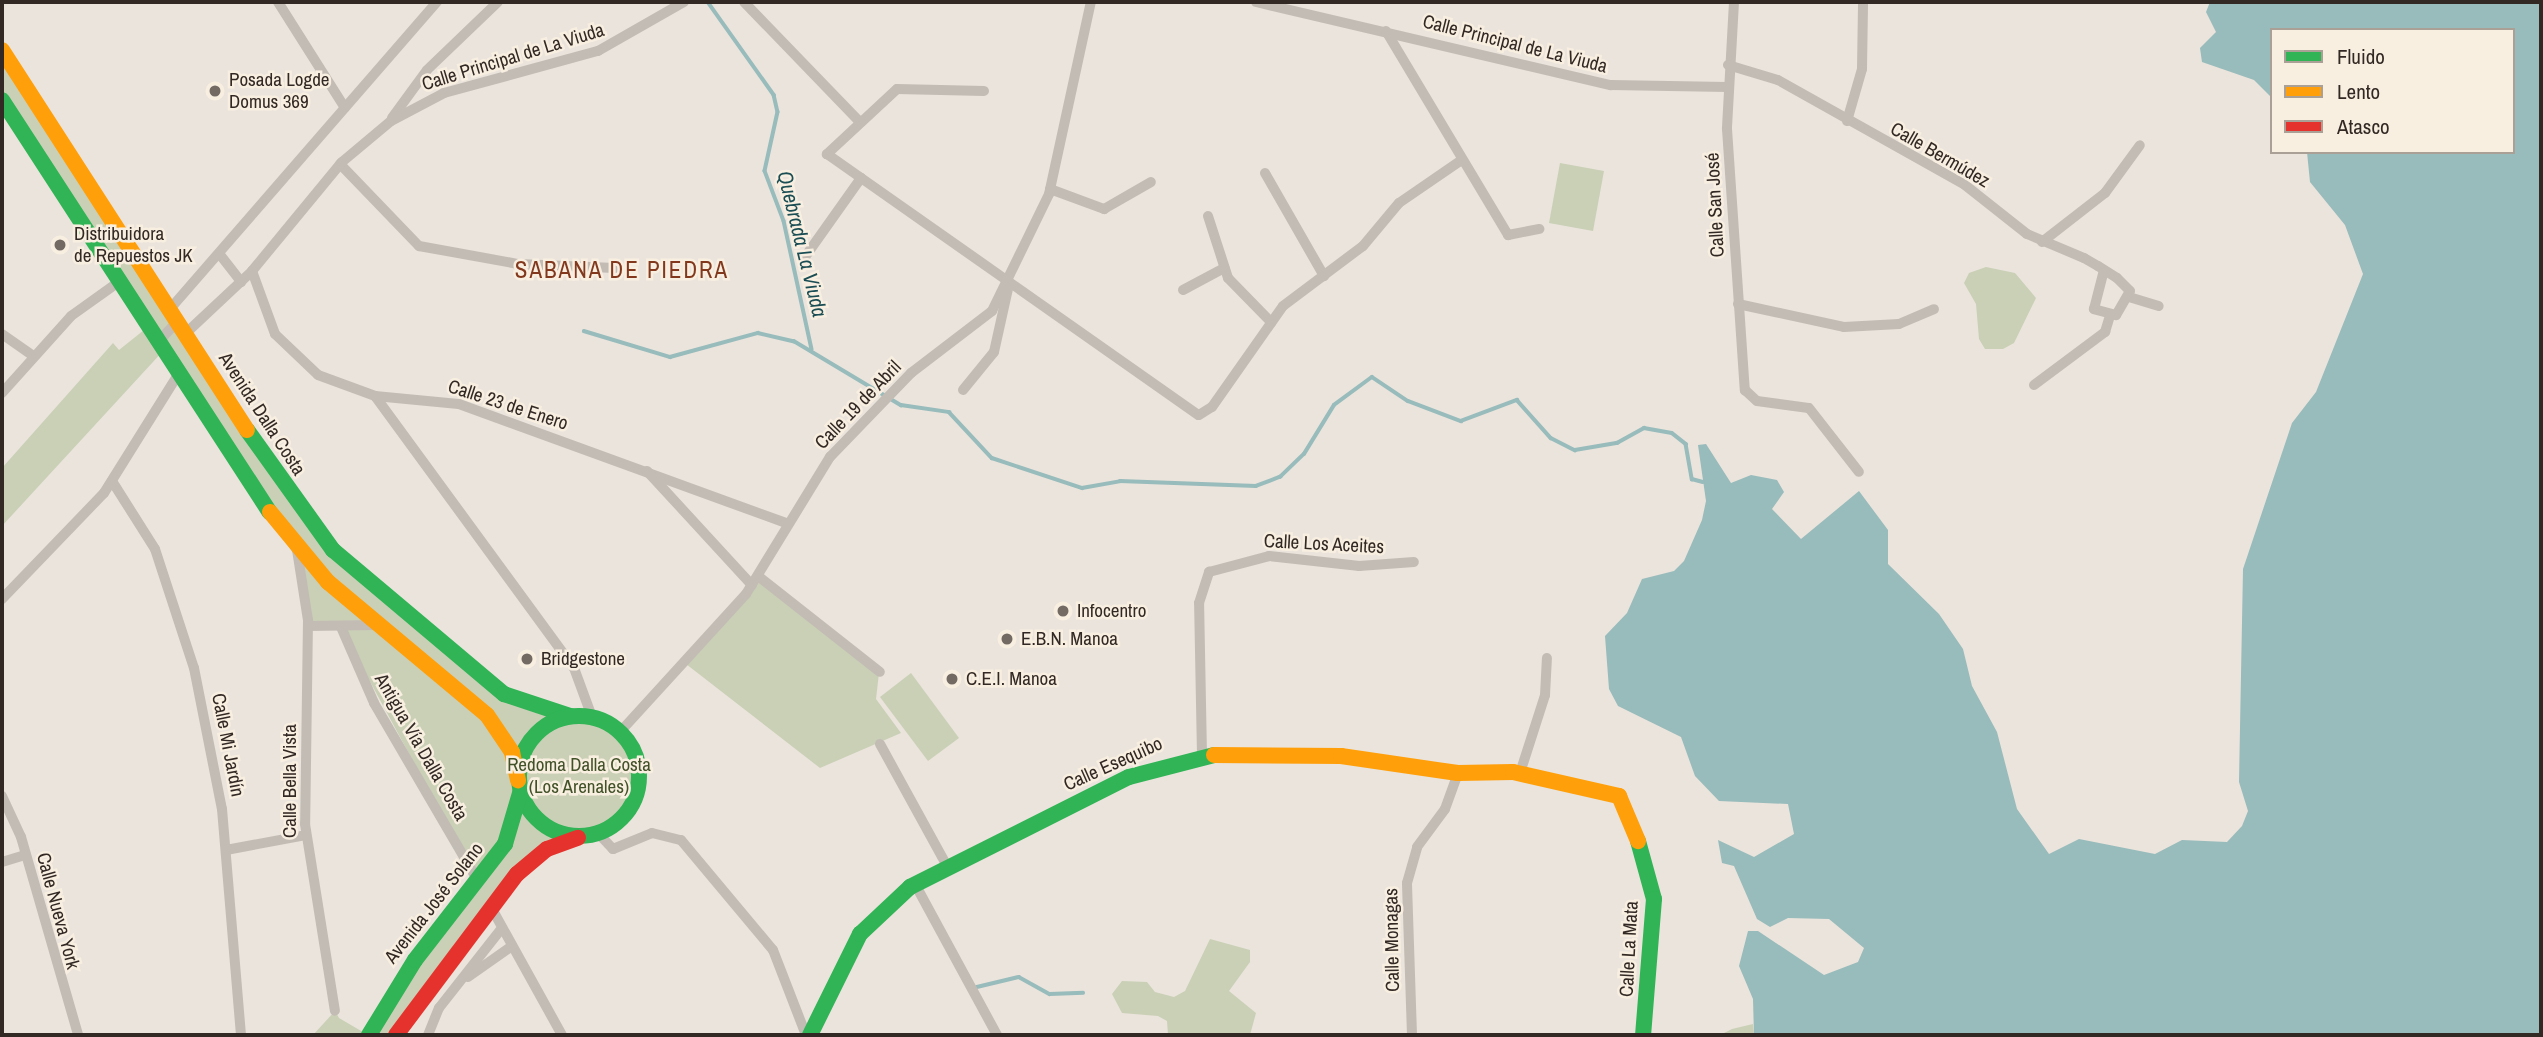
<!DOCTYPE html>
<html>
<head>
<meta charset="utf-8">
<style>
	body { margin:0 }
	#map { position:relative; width:2543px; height:1037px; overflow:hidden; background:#eae4dc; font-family:"Archivo Narrow",sans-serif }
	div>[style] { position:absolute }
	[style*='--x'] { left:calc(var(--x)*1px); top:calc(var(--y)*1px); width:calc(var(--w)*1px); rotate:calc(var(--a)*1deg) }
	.green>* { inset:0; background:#cad0b6 }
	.water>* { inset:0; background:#98bbbb }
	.stream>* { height:3.5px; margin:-1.75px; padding:0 1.75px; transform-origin:1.75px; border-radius:1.75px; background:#98bbbb }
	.street>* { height:10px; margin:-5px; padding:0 5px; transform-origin:5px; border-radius:5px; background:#c3bcb5 }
	.fast>* { height:16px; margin:-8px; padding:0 8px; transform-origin:8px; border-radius:8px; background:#30b455 }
	.fast>.ring { margin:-8px; padding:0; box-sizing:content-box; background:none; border:16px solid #30b455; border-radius:50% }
	.slow>* { height:16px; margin:-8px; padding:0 8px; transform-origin:8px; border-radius:8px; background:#ff9f0a }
	.jam>* { height:16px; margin:-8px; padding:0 8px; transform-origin:8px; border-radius:8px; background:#e5322d }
	.dots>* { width:19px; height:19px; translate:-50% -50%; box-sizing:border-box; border:4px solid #f9efe1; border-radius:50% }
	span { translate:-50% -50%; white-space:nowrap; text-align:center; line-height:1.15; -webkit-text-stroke:5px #f9efe1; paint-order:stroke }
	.street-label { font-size:19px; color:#332924 }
	.poi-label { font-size:19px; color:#332924 }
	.left { translate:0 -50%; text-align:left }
	.park-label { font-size:19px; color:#415128 }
	.water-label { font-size:21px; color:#1a4e54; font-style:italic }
	.quarter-label { font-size:23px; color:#82381d; letter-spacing:2px }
	.frame { position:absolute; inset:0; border:4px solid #332924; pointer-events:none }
	.legend { position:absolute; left:2270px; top:28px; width:245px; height:126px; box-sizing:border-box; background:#f9efe1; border:2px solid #aaa095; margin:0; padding:9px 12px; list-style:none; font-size:21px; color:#332924 }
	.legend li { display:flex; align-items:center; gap:14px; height:35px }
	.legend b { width:35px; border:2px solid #aaa095 }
</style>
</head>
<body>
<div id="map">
	<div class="green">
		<div style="clip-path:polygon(2px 50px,302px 511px,485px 680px,569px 716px,602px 720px,633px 751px,638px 783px,625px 814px,598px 833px,547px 849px,396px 1035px,369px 1035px,478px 881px,341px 628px,308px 626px,296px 558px,164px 350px,2px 526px,2px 468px,113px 343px,119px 350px,149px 326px,2px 100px)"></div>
		<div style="clip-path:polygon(1560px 163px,1604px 171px,1593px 231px,1549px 223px)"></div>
		<div style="clip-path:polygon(1986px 267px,2015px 273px,2036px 298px,2014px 343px,2003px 349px,1985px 349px,1979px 339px,1976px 304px,1964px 283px,1969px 273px)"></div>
		<div style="clip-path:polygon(758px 576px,879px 673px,876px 699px,901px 733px,820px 768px,686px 664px)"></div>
		<div style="clip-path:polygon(911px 673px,959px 738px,928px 761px,880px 697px)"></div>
		<div style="clip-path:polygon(1210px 939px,1250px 950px,1250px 962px,1229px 991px,1256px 1013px,1250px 1035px,1168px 1035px,1167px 1021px,1158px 1016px,1122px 1013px,1112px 994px,1122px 981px,1147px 982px,1155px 992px,1174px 997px,1185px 991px)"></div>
		<div style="clip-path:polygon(335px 1011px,339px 1018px,368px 1035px,313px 1035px)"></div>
		<div style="clip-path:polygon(1753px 1024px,1754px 1035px,1720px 1035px,1732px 1029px)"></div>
	</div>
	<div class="water">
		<div style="clip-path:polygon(2210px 2px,2541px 2px,2541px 1035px,1754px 1035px,1753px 999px,1739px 966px,1748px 931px,1758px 931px,1824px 975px,1858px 962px,1864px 948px,1829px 919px,1788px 918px,1770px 927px,1757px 919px,1734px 866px,1722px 863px,1718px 840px,1754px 857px,1794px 834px,1788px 804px,1719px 801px,1695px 776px,1681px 737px,1618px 706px,1609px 689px,1605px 636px,1627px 613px,1642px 579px,1674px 571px,1684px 561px,1702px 520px,1706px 501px,1698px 445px,1706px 444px,1731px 483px,1751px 475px,1777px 480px,1784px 492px,1772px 509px,1801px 539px,1859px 491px,1888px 530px,1888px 564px,1939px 614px,1963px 649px,1972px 686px,1997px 732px,2017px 809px,2049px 854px,2079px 839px,2155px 854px,2182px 840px,2227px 842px,2242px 826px,2248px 811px,2239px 782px,2243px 569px,2292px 423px,2316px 392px,2363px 274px,2345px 225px,2310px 182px,2307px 152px,2513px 152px,2513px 30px,2272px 30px,2272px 98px,2254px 80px,2202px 62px,2200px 48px,2216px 32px,2206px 12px)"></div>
	</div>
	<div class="stream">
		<div style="--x:708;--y:2;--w:114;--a:54.6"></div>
		<div style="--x:774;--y:95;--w:17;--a:77"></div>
		<div style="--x:778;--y:112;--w:60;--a:102.4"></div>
		<div style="--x:765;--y:171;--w:53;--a:69.2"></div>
		<div style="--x:784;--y:221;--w:131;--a:77.7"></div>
		<div style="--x:584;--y:331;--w:90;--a:16.8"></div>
		<div style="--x:670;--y:357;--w:91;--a:-15.3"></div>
		<div style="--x:758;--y:333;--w:37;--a:13"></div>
		<div style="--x:794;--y:341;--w:125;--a:30.9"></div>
		<div style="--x:901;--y:405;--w:49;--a:8.3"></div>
		<div style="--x:949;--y:412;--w:63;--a:46.9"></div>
		<div style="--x:992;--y:458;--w:95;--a:18.4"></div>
		<div style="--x:1082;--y:488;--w:39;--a:-10"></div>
		<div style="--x:1120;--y:481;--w:136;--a:2.1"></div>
		<div style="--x:1256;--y:486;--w:26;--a:-21"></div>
		<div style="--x:1280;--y:477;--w:33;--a:-44"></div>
		<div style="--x:1304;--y:454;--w:57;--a:-58.5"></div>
		<div style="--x:1334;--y:405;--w:47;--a:-36.4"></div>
		<div style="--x:1372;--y:377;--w:43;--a:33.7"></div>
		<div style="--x:1408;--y:401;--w:57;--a:20.7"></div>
		<div style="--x:1461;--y:421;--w:60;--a:-20.6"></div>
		<div style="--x:1517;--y:400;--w:51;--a:48.2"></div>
		<div style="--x:1551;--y:438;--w:27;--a:27"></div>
		<div style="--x:1575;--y:450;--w:43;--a:-9.5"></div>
		<div style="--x:1617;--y:443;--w:31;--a:-29"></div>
		<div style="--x:1644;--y:428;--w:28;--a:10"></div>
		<div style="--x:1672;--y:433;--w:18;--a:38"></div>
		<div style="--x:1686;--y:444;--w:36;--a:80"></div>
		<div style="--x:1692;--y:479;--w:11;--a:15"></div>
		<div style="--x:977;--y:987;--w:43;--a:-13.4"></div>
		<div style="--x:1019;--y:977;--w:35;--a:29"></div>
		<div style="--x:1050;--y:994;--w:33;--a:-2"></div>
	</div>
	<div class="street">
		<div style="--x:278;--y:2;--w:125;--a:57.7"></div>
		<div style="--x:744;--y:2;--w:164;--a:46"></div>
		<div style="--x:1256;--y:2;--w:365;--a:13.2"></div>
		<div style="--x:1611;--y:85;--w:116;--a:1"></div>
		<div style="--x:1734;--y:2;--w:127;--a:93.2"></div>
		<div style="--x:1727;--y:129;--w:262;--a:86.1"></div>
		<div style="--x:1745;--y:390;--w:16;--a:43"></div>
		<div style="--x:1757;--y:401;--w:52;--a:7.7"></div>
		<div style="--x:1809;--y:408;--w:81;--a:52"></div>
		<div style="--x:1386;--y:31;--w:238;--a:59.1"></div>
		<div style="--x:1508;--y:235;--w:32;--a:-11"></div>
		<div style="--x:1728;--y:65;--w:52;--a:16.7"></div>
		<div style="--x:1778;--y:80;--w:214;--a:29.3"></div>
		<div style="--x:1965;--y:185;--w:79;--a:38.3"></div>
		<div style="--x:2027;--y:234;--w:62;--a:22.8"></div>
		<div style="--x:2084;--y:258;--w:16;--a:30"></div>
		<div style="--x:2098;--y:266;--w:22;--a:32"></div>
		<div style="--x:2117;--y:278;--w:18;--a:45"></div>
		<div style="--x:2130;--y:291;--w:28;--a:120"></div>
		<div style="--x:2116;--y:315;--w:23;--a:-165"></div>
		<div style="--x:2094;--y:309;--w:40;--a:-75.6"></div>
		<div style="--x:984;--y:91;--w:87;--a:-178.7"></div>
		<div style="--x:897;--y:89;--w:96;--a:137.1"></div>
		<div style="--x:827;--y:154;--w:454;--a:35.1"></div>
		<div style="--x:1199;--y:415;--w:15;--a:-32"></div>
		<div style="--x:1212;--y:407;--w:123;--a:-54.9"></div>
		<div style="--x:1283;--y:306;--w:100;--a:-36.9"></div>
		<div style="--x:1363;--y:246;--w:56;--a:-50.1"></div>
		<div style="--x:1399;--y:203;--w:74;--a:-34.5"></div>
		<div style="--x:392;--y:118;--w:59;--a:-53.9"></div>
		<div style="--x:427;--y:70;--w:98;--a:-43.8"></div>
		<div style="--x:1847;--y:121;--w:54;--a:-73.9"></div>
		<div style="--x:1862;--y:69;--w:67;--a:-89.1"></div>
		<div style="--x:340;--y:164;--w:114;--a:46.1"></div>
		<div style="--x:419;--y:246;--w:101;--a:10.3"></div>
		<div style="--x:518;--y:264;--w:97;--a:2.4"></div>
		<div style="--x:1265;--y:173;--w:119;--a:60.2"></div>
		<div style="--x:1050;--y:189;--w:58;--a:20.3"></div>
		<div style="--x:1104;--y:209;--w:54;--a:-29.9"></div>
		<div style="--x:1208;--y:216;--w:65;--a:72.1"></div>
		<div style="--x:1228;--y:278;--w:62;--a:45.7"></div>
		<div style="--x:2042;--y:242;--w:80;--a:-37.9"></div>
		<div style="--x:2105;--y:193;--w:59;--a:-53.9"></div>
		<div style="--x:221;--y:256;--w:33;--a:52"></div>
		<div style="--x:805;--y:257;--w:97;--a:-54.7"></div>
		<div style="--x:252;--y:271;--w:67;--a:69.9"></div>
		<div style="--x:275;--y:334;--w:59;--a:43.6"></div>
		<div style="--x:318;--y:375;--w:61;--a:20.2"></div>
		<div style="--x:375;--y:396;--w:84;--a:5.4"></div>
		<div style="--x:459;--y:404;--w:348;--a:20"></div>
		<div style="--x:1183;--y:290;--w:47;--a:-28.2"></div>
		<div style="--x:2129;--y:297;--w:31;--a:17"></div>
		<div style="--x:1738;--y:304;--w:108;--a:12.2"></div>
		<div style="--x:1844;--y:327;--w:55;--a:-3.1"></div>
		<div style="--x:1899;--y:324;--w:38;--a:-23"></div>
		<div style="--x:170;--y:309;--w:407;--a:-49"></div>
		<div style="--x:2;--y:334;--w:39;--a:35"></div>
		<div style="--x:185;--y:334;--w:92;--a:-43.2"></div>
		<div style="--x:252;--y:271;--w:141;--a:-50.5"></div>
		<div style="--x:342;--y:162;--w:64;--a:-39.9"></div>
		<div style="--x:391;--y:121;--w:60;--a:-27.8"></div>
		<div style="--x:444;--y:93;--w:160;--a:-15.3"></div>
		<div style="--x:598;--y:51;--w:99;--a:-29.7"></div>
		<div style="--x:159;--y:341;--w:26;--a:-47"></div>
		<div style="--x:2034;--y:385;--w:89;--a:-36.7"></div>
		<div style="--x:2105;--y:332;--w:17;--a:-73"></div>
		<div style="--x:963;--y:390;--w:49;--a:-50.8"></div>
		<div style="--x:994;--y:352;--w:65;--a:-77.5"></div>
		<div style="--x:2;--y:393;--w:103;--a:-48.1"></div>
		<div style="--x:71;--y:316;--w:60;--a:-35.5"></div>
		<div style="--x:375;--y:396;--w:337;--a:53.8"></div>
		<div style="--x:574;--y:668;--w:52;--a:69.8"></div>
		<div style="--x:647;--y:471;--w:155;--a:47.4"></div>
		<div style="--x:112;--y:481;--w:80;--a:57.7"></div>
		<div style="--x:155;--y:549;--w:125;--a:71.9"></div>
		<div style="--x:194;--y:668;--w:144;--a:78.8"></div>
		<div style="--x:222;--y:809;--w:227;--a:85.2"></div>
		<div style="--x:297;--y:550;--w:71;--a:81.1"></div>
		<div style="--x:308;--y:620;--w:204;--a:90.8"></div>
		<div style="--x:305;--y:824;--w:189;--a:80.9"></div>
		<div style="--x:758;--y:576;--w:155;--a:38.2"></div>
		<div style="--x:2;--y:599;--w:147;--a:-46.1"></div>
		<div style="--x:104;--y:493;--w:142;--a:-58"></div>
		<div style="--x:308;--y:626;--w:70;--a:-0.8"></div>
		<div style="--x:341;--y:627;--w:83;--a:66.5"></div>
		<div style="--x:374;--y:703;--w:206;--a:59.7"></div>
		<div style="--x:620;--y:732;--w:187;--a:-47.6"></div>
		<div style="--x:746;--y:594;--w:161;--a:-58.5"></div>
		<div style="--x:830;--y:457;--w:117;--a:-46"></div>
		<div style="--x:911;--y:373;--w:102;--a:-37.4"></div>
		<div style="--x:992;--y:311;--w:130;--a:-64"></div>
		<div style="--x:1049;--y:194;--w:197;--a:-77.7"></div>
		<div style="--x:880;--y:744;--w:139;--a:61.2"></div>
		<div style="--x:1202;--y:755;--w:152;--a:-91.1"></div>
		<div style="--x:1199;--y:603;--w:33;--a:-72"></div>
		<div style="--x:1209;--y:572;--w:62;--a:-14.9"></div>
		<div style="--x:1269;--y:556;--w:91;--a:6.3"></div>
		<div style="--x:1359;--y:566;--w:55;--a:-4.2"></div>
		<div style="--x:1520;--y:773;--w:82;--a:-72.2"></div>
		<div style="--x:1545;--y:695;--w:37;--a:-87"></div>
		<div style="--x:2;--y:796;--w:45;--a:65.1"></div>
		<div style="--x:21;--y:837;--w:206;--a:73.9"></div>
		<div style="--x:598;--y:833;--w:22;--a:47"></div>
		<div style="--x:613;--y:849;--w:42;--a:-22.3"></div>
		<div style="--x:652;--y:833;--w:30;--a:14"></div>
		<div style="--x:681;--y:840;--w:143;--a:50.1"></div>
		<div style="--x:773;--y:950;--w:91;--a:68.8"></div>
		<div style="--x:226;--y:850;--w:81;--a:-10.6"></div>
		<div style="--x:2;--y:862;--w:24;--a:-17"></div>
		<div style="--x:915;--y:884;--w:172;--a:61.5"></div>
		<div style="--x:491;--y:907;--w:146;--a:61"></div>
		<div style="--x:468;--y:977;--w:54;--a:-35.2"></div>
		<div style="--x:428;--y:1035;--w:29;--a:-68"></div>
		<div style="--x:439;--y:1008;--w:102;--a:-51.8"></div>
		<div style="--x:1412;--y:1035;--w:152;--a:-91.9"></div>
		<div style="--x:1407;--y:883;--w:37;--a:-74"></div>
		<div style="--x:1417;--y:847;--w:47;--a:-53.6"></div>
		<div style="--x:1445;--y:809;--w:38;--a:-70"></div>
	</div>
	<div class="fast">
		<div style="--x:2;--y:100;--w:491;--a:57"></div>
		<div style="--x:247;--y:430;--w:148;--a:54.4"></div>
		<div style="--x:333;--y:550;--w:224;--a:40.1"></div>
		<div style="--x:504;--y:694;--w:70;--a:18.4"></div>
		<div class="ring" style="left:519px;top:716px;width:104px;height:104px"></div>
		<div style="--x:1638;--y:841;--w:60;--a:74.6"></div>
		<div style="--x:1654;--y:899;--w:136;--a:94.6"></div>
		<div style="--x:369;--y:1035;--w:88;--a:-58.5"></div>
		<div style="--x:415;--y:960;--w:147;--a:-52.2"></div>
		<div style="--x:505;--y:844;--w:53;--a:-73.6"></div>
		<div style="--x:810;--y:1035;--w:113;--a:-63.7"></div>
		<div style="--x:860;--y:934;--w:69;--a:-43.2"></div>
		<div style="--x:910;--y:887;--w:245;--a:-26.7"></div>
		<div style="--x:1129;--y:777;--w:88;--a:-14.5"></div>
	</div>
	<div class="slow">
		<div style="--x:2;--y:50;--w:452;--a:57.2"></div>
		<div style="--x:270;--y:512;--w:91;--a:50.4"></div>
		<div style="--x:328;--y:582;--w:207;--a:39.9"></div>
		<div style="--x:487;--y:715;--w:45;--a:56"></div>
		<div style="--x:512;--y:752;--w:29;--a:78"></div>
		<div style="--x:1214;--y:755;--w:127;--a:0.5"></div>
		<div style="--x:1341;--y:756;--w:118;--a:8.3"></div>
		<div style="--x:1458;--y:773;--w:55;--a:-1"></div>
		<div style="--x:1513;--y:772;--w:109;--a:12.8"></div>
		<div style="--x:1619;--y:796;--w:49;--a:67.1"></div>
	</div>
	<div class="jam">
		<div style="--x:396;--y:1035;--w:201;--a:-53.1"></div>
		<div style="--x:517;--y:874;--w:39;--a:-40"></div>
		<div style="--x:547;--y:849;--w:33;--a:-20"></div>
	</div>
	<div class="dots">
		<div style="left:215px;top:91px;background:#736a64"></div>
		<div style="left:60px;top:245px;background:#736a64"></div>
		<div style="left:1063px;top:611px;background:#736a64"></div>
		<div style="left:1007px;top:639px;background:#736a64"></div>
		<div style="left:527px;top:659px;background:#736a64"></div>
		<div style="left:952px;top:679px;background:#736a64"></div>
	</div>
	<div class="street-label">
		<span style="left:1515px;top:44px;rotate:14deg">Calle Principal de La Viuda</span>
		<span style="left:513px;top:57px;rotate:-17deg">Calle Principal de La Viuda</span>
		<span style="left:1940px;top:155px;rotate:30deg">Calle Bermúdez</span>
		<span style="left:1715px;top:205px;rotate:-93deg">Calle San José</span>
		<span style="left:508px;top:405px;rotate:18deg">Calle 23 de Enero</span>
		<span style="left:858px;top:405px;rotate:-46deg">Calle 19 de Abril</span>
		<span style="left:262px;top:414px;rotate:57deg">Avenida Dalla Costa</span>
		<span style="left:1324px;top:544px;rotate:3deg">Calle Los Aceites</span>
		<span style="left:228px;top:745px;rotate:79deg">Calle Mi Jardín</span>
		<span style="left:421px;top:747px;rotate:60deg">Antigua Vía Dalla Costa</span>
		<span style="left:1113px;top:764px;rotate:-24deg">Calle Esequibo</span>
		<span style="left:290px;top:781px;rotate:-90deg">Calle Bella Vista</span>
		<span style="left:434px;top:903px;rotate:-52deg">Avenida José Solano</span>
		<span style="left:58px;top:911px;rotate:75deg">Calle Nueva York</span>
		<span style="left:1392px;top:940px;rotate:-91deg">Calle Monagas</span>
		<span style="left:1629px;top:949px;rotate:-87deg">Calle La Mata</span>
	</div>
	<div class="poi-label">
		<span class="left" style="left:229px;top:91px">Posada Logde<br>Domus 369</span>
		<span class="left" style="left:74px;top:245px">Distribuidora<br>de Repuestos JK</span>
		<span class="left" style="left:1077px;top:611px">Infocentro</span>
		<span class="left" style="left:1021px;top:639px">E.B.N. Manoa</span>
		<span class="left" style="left:541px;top:659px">Bridgestone</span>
		<span class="left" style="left:966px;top:679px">C.E.I. Manoa</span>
	</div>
	<div class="park-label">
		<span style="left:579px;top:776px">Redoma Dalla Costa<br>(Los Arenales)</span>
	</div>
	<div class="water-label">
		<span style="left:802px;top:244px;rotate:76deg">Quebrada La Viuda</span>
	</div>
	<div class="quarter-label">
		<span style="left:622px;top:270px">SABANA DE PIEDRA</span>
	</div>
	<div class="frame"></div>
	<ul class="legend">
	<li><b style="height:9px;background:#30b455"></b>Fluido</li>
	<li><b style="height:9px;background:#ff9f0a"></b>Lento</li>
	<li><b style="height:9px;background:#e5322d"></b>Atasco</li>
	</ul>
</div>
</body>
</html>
